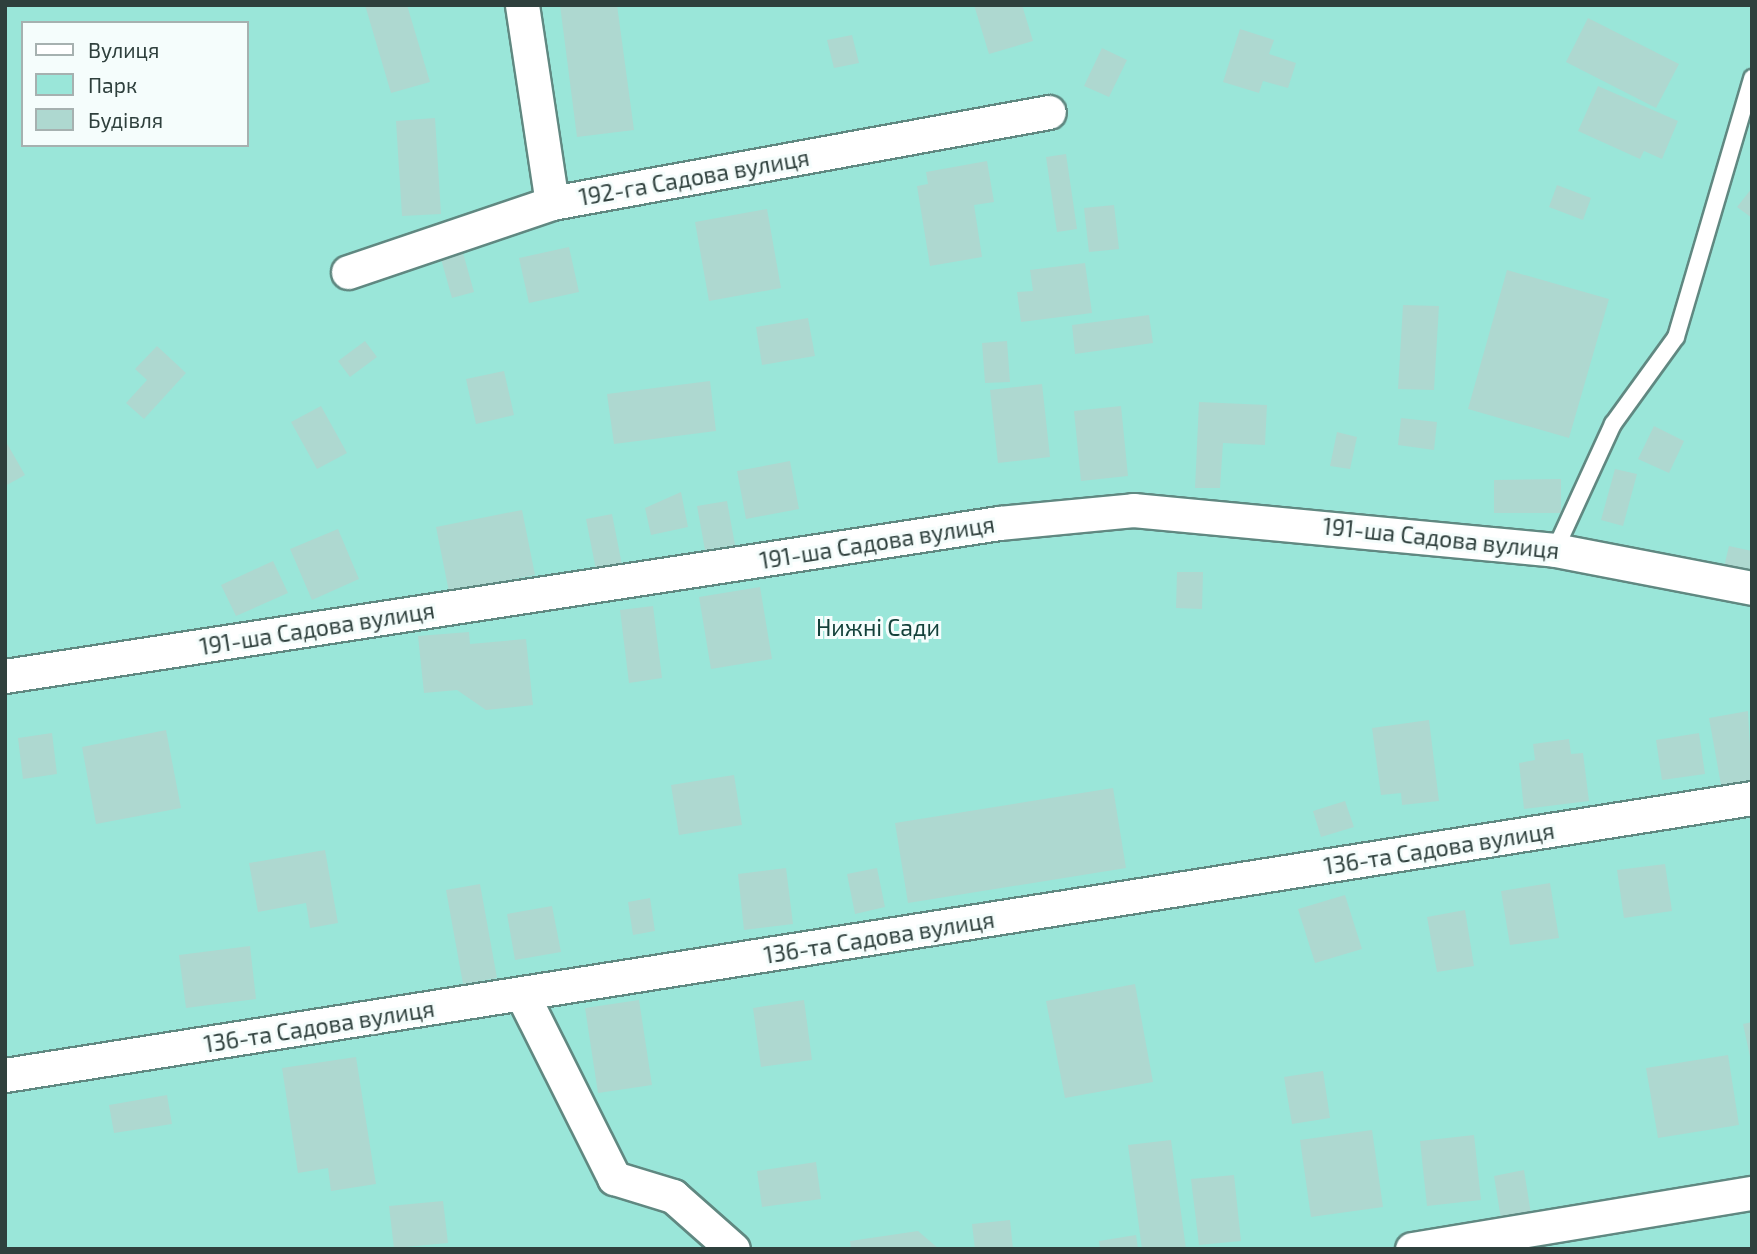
<!DOCTYPE html>
<html>
<head>
<meta charset="utf-8">
<style>
	body { margin:0 }
	#map { position:relative; width:1757px; height:1254px; overflow:hidden; background:#f5fdfc; font-family:"Exo 2",sans-serif }
	div>[style] { position:absolute }
	[style*='--x'] { left:calc(var(--x)*1px); top:calc(var(--y)*1px); width:calc(var(--w)*1px); rotate:calc(var(--a)*1deg) }
	.green>* { inset:0; background:#9ae6d9 }
	.building>* { inset:0; background:#aed8d0 }
	.roads { filter:drop-shadow(2px 0 #608881) drop-shadow(-2px 0 #608881) drop-shadow(0 2px #608881) drop-shadow(0 -2px #608881) }
	.lane>* { height:16px; margin:-8px; padding:0 8px; transform-origin:8px; border-radius:8px; background:#fff }
	.street>* { height:33px; margin:-16.5px; padding:0 16.5px; transform-origin:16.5px; border-radius:16.5px; background:#fff }
	span { translate:-50% -50%; white-space:nowrap; text-align:center; line-height:1.15; -webkit-text-stroke:6px #f5fdfc; paint-order:stroke }
	.street-label { font-size:23px; color:#2f403d }
	.park-label { font-size:23px; color:#14413a }
	.frame { position:absolute; inset:0; border:7px solid #2f403d; pointer-events:none }
	.legend { position:absolute; left:21px; top:21px; width:228px; height:126px; box-sizing:border-box; background:#f5fdfc; border:2px solid #a6b1b0; margin:0; padding:9px 12px; list-style:none; font-size:21px; color:#2f403d }
	.legend li { display:flex; align-items:center; gap:14px; height:35px }
	.legend b { width:35px; border:2px solid #a6b1b0 }
</style>
</head>
<body>
<div id="map">
	<div class="green">
		<div style="clip-path:polygon(evenodd,5px 5px,1752px 5px,1752px 1249px,5px 1249px,5px 5px,23px 23px,247px 23px,247px 145px,23px 145px,23px 23px)"></div>
	</div>
	<div class="building">
		<div style="clip-path:polygon(365px 5px,407px 5px,430px 82px,391px 93px)"></div>
		<div style="clip-path:polygon(560px 5px,617px 5px,634px 130px,577px 137px)"></div>
		<div style="clip-path:polygon(974px 5px,1022px 5px,1033px 41px,989px 54px)"></div>
		<div style="clip-path:polygon(1588px 18px,1679px 64px,1656px 108px,1566px 62px)"></div>
		<div style="clip-path:polygon(1240px 29px,1274px 40px,1269px 54px,1296px 63px,1288px 88px,1263px 81px,1259px 93px,1223px 82px)"></div>
		<div style="clip-path:polygon(852px 35px,859px 63px,834px 68px,827px 40px)"></div>
		<div style="clip-path:polygon(1102px 48px,1127px 60px,1109px 97px,1084px 86px)"></div>
		<div style="clip-path:polygon(1598px 86px,1678px 121px,1662px 159px,1644px 151px,1640px 159px,1578px 131px)"></div>
		<div style="clip-path:polygon(435px 118px,441px 214px,402px 216px,396px 121px)"></div>
		<div style="clip-path:polygon(1066px 154px,1077px 229px,1057px 232px,1046px 157px)"></div>
		<div style="clip-path:polygon(987px 161px,994px 202px,974px 205px,982px 257px,930px 266px,917px 186px,928px 184px,926px 172px)"></div>
		<div style="clip-path:polygon(1557px 185px,1591px 198px,1583px 220px,1549px 207px)"></div>
		<div style="clip-path:polygon(1752px 188px,1752px 218px,1737px 207px)"></div>
		<div style="clip-path:polygon(1114px 205px,1119px 249px,1089px 252px,1084px 208px)"></div>
		<div style="clip-path:polygon(767px 209px,781px 288px,709px 301px,695px 222px)"></div>
		<div style="clip-path:polygon(569px 247px,579px 292px,529px 303px,519px 258px)"></div>
		<div style="clip-path:polygon(463px 253px,474px 292px,452px 298px,441px 259px)"></div>
		<div style="clip-path:polygon(1085px 263px,1092px 313px,1021px 322px,1017px 292px,1033px 291px,1030px 270px)"></div>
		<div style="clip-path:polygon(1507px 270px,1609px 299px,1569px 438px,1468px 409px)"></div>
		<div style="clip-path:polygon(1403px 305px,1439px 306px,1434px 390px,1398px 389px)"></div>
		<div style="clip-path:polygon(1149px 315px,1153px 343px,1075px 354px,1072px 325px)"></div>
		<div style="clip-path:polygon(808px 318px,815px 356px,762px 365px,756px 327px)"></div>
		<div style="clip-path:polygon(365px 341px,377px 357px,350px 377px,338px 361px)"></div>
		<div style="clip-path:polygon(1007px 341px,1010px 382px,985px 383px,982px 343px)"></div>
		<div style="clip-path:polygon(157px 346px,186px 373px,144px 419px,126px 403px,147px 380px,135px 369px)"></div>
		<div style="clip-path:polygon(504px 371px,514px 415px,476px 424px,466px 379px)"></div>
		<div style="clip-path:polygon(710px 381px,716px 431px,614px 444px,607px 394px)"></div>
		<div style="clip-path:polygon(1042px 384px,1050px 457px,998px 463px,990px 390px)"></div>
		<div style="clip-path:polygon(1199px 402px,1267px 405px,1265px 445px,1223px 443px,1220px 488px,1195px 488px)"></div>
		<div style="clip-path:polygon(321px 406px,347px 453px,317px 469px,291px 422px)"></div>
		<div style="clip-path:polygon(1121px 406px,1128px 476px,1081px 481px,1074px 411px)"></div>
		<div style="clip-path:polygon(1401px 418px,1437px 422px,1434px 450px,1398px 445px)"></div>
		<div style="clip-path:polygon(1654px 426px,1684px 441px,1669px 473px,1638px 459px)"></div>
		<div style="clip-path:polygon(1337px 432px,1357px 437px,1350px 469px,1330px 466px)"></div>
		<div style="clip-path:polygon(5px 440px,25px 475px,5px 486px)"></div>
		<div style="clip-path:polygon(790px 461px,799px 509px,746px 519px,737px 471px)"></div>
		<div style="clip-path:polygon(1615px 469px,1637px 474px,1623px 526px,1601px 520px)"></div>
		<div style="clip-path:polygon(1561px 479px,1561px 513px,1494px 513px,1494px 480px)"></div>
		<div style="clip-path:polygon(681px 492px,688px 527px,651px 535px,645px 508px)"></div>
		<div style="clip-path:polygon(727px 501px,735px 545px,705px 550px,697px 506px)"></div>
		<div style="clip-path:polygon(522px 510px,535px 575px,449px 592px,436px 527px)"></div>
		<div style="clip-path:polygon(612px 514px,622px 565px,596px 570px,586px 519px)"></div>
		<div style="clip-path:polygon(338px 529px,359px 579px,312px 600px,290px 549px)"></div>
		<div style="clip-path:polygon(1729px 546px,1752px 551px,1752px 577px,1723px 571px)"></div>
		<div style="clip-path:polygon(273px 561px,288px 593px,236px 616px,221px 585px)"></div>
		<div style="clip-path:polygon(1177px 572px,1203px 572px,1202px 609px,1176px 608px)"></div>
		<div style="clip-path:polygon(760px 587px,772px 659px,711px 669px,699px 597px)"></div>
		<div style="clip-path:polygon(653px 606px,662px 678px,629px 683px,620px 610px)"></div>
		<div style="clip-path:polygon(469px 632px,470px 644px,526px 639px,533px 705px,486px 710px,457px 690px,424px 693px,418px 636px)"></div>
		<div style="clip-path:polygon(1748px 711px,1752px 780px,1721px 785px,1709px 718px)"></div>
		<div style="clip-path:polygon(1429px 720px,1439px 801px,1402px 805px,1401px 793px,1381px 795px,1372px 728px)"></div>
		<div style="clip-path:polygon(166px 730px,181px 808px,96px 824px,82px 747px)"></div>
		<div style="clip-path:polygon(52px 733px,57px 774px,23px 779px,18px 738px)"></div>
		<div style="clip-path:polygon(1699px 733px,1705px 774px,1662px 780px,1656px 740px)"></div>
		<div style="clip-path:polygon(1569px 739px,1571px 754px,1583px 753px,1589px 801px,1524px 809px,1519px 763px,1535px 760px,1533px 744px)"></div>
		<div style="clip-path:polygon(734px 775px,742px 825px,679px 835px,671px 785px)"></div>
		<div style="clip-path:polygon(1113px 788px,1126px 868px,908px 903px,895px 823px)"></div>
		<div style="clip-path:polygon(1345px 801px,1354px 827px,1321px 837px,1313px 811px)"></div>
		<div style="clip-path:polygon(325px 850px,338px 923px,310px 928px,306px 903px,258px 912px,249px 863px)"></div>
		<div style="clip-path:polygon(1665px 864px,1672px 911px,1624px 918px,1617px 870px)"></div>
		<div style="clip-path:polygon(786px 868px,793px 924px,744px 930px,738px 874px)"></div>
		<div style="clip-path:polygon(877px 868px,885px 907px,855px 914px,847px 874px)"></div>
		<div style="clip-path:polygon(1550px 883px,1559px 938px,1510px 945px,1501px 891px)"></div>
		<div style="clip-path:polygon(480px 884px,497px 978px,463px 984px,446px 890px)"></div>
		<div style="clip-path:polygon(1345px 895px,1362px 949px,1315px 963px,1298px 909px)"></div>
		<div style="clip-path:polygon(650px 898px,655px 931px,633px 935px,628px 902px)"></div>
		<div style="clip-path:polygon(552px 906px,561px 952px,515px 960px,507px 914px)"></div>
		<div style="clip-path:polygon(1465px 910px,1474px 966px,1437px 972px,1427px 917px)"></div>
		<div style="clip-path:polygon(250px 946px,256px 999px,186px 1008px,179px 955px)"></div>
		<div style="clip-path:polygon(1135px 984px,1153px 1082px,1065px 1098px,1046px 1001px)"></div>
		<div style="clip-path:polygon(639px 1000px,652px 1085px,598px 1093px,585px 1008px)"></div>
		<div style="clip-path:polygon(804px 1000px,812px 1060px,761px 1067px,753px 1008px)"></div>
		<div style="clip-path:polygon(1752px 1022px,1752px 1061px,1751px 1061px,1743px 1024px)"></div>
		<div style="clip-path:polygon(1728px 1055px,1739px 1125px,1658px 1138px,1646px 1068px)"></div>
		<div style="clip-path:polygon(356px 1057px,376px 1184px,331px 1191px,328px 1168px,298px 1173px,282px 1068px)"></div>
		<div style="clip-path:polygon(1323px 1071px,1330px 1118px,1292px 1124px,1284px 1077px)"></div>
		<div style="clip-path:polygon(167px 1095px,172px 1124px,114px 1133px,109px 1105px)"></div>
		<div style="clip-path:polygon(1372px 1130px,1383px 1207px,1311px 1217px,1300px 1140px)"></div>
		<div style="clip-path:polygon(1474px 1135px,1481px 1200px,1427px 1206px,1420px 1141px)"></div>
		<div style="clip-path:polygon(1171px 1140px,1186px 1249px,1142px 1249px,1128px 1145px)"></div>
		<div style="clip-path:polygon(816px 1162px,821px 1199px,762px 1207px,757px 1171px)"></div>
		<div style="clip-path:polygon(1524px 1170px,1531px 1214px,1501px 1219px,1494px 1176px)"></div>
		<div style="clip-path:polygon(1234px 1175px,1241px 1241px,1199px 1245px,1191px 1179px)"></div>
		<div style="clip-path:polygon(443px 1201px,448px 1243px,394px 1248px,389px 1206px)"></div>
		<div style="clip-path:polygon(1010px 1220px,1013px 1249px,975px 1249px,972px 1224px)"></div>
		<div style="clip-path:polygon(918px 1231px,939px 1249px,851px 1249px,850px 1241px)"></div>
		<div style="clip-path:polygon(1136px 1235px,1138px 1249px,1100px 1249px,1099px 1241px)"></div>
	</div>
	<div class="roads">
		<div class="lane">
			<div style="--x:1555;--y:550;--w:139;--a:-65.3"></div>
			<div style="--x:1613;--y:424;--w:107;--a:-54.1"></div>
			<div style="--x:1676;--y:337;--w:270;--a:-73.6"></div>
		</div>
		<div class="street">
			<div style="--x:522;--y:5;--w:200;--a:81.4"></div>
			<div style="--x:348;--y:272;--w:215;--a:-18.7"></div>
			<div style="--x:552;--y:203;--w:505;--a:-10.38"></div>
			<div style="--x:5;--y:676;--w:1006;--a:-8.75"></div>
			<div style="--x:999;--y:523;--w:135;--a:-5.5"></div>
			<div style="--x:1133;--y:510;--w:424;--a:5.4"></div>
			<div style="--x:1555;--y:550;--w:201;--a:10.9"></div>
			<div style="--x:522;--y:994;--w:206;--a:63.4"></div>
			<div style="--x:614;--y:1178;--w:62;--a:17"></div>
			<div style="--x:673;--y:1196;--w:80;--a:41.5"></div>
			<div style="--x:5;--y:1075;--w:1769;--a:-9.01"></div>
			<div style="--x:1412;--y:1249;--w:345;--a:-9.4"></div>
		</div>
	</div>
	<div class="street-label">
		<span style="left:694px;top:177px;rotate:-10deg">192-га Садова вулиця</span>
		<span style="left:1441px;top:538px;rotate:6deg">191-ша Садова вулиця</span>
		<span style="left:877px;top:542px;rotate:-9deg">191-ша Садова вулиця</span>
		<span style="left:317px;top:628px;rotate:-9deg">191-ша Садова вулиця</span>
		<span style="left:1439px;top:848px;rotate:-9deg">136-та Садова вулиця</span>
		<span style="left:879px;top:937px;rotate:-9deg">136-та Садова вулиця</span>
		<span style="left:319px;top:1026px;rotate:-9deg">136-та Садова вулиця</span>
	</div>
	<div class="park-label">
		<span style="left:878px;top:627px">Нижні Сади</span>
	</div>
	<div class="frame"></div>
	<ul class="legend">
	<li><b style="height:9px;background:#fff"></b>Вулиця</li>
	<li><b style="height:19px;background:#9ae6d9"></b>Парк</li>
	<li><b style="height:19px;background:#aed8d0"></b>Будівля</li>
	</ul>
</div>
</body>
</html>
